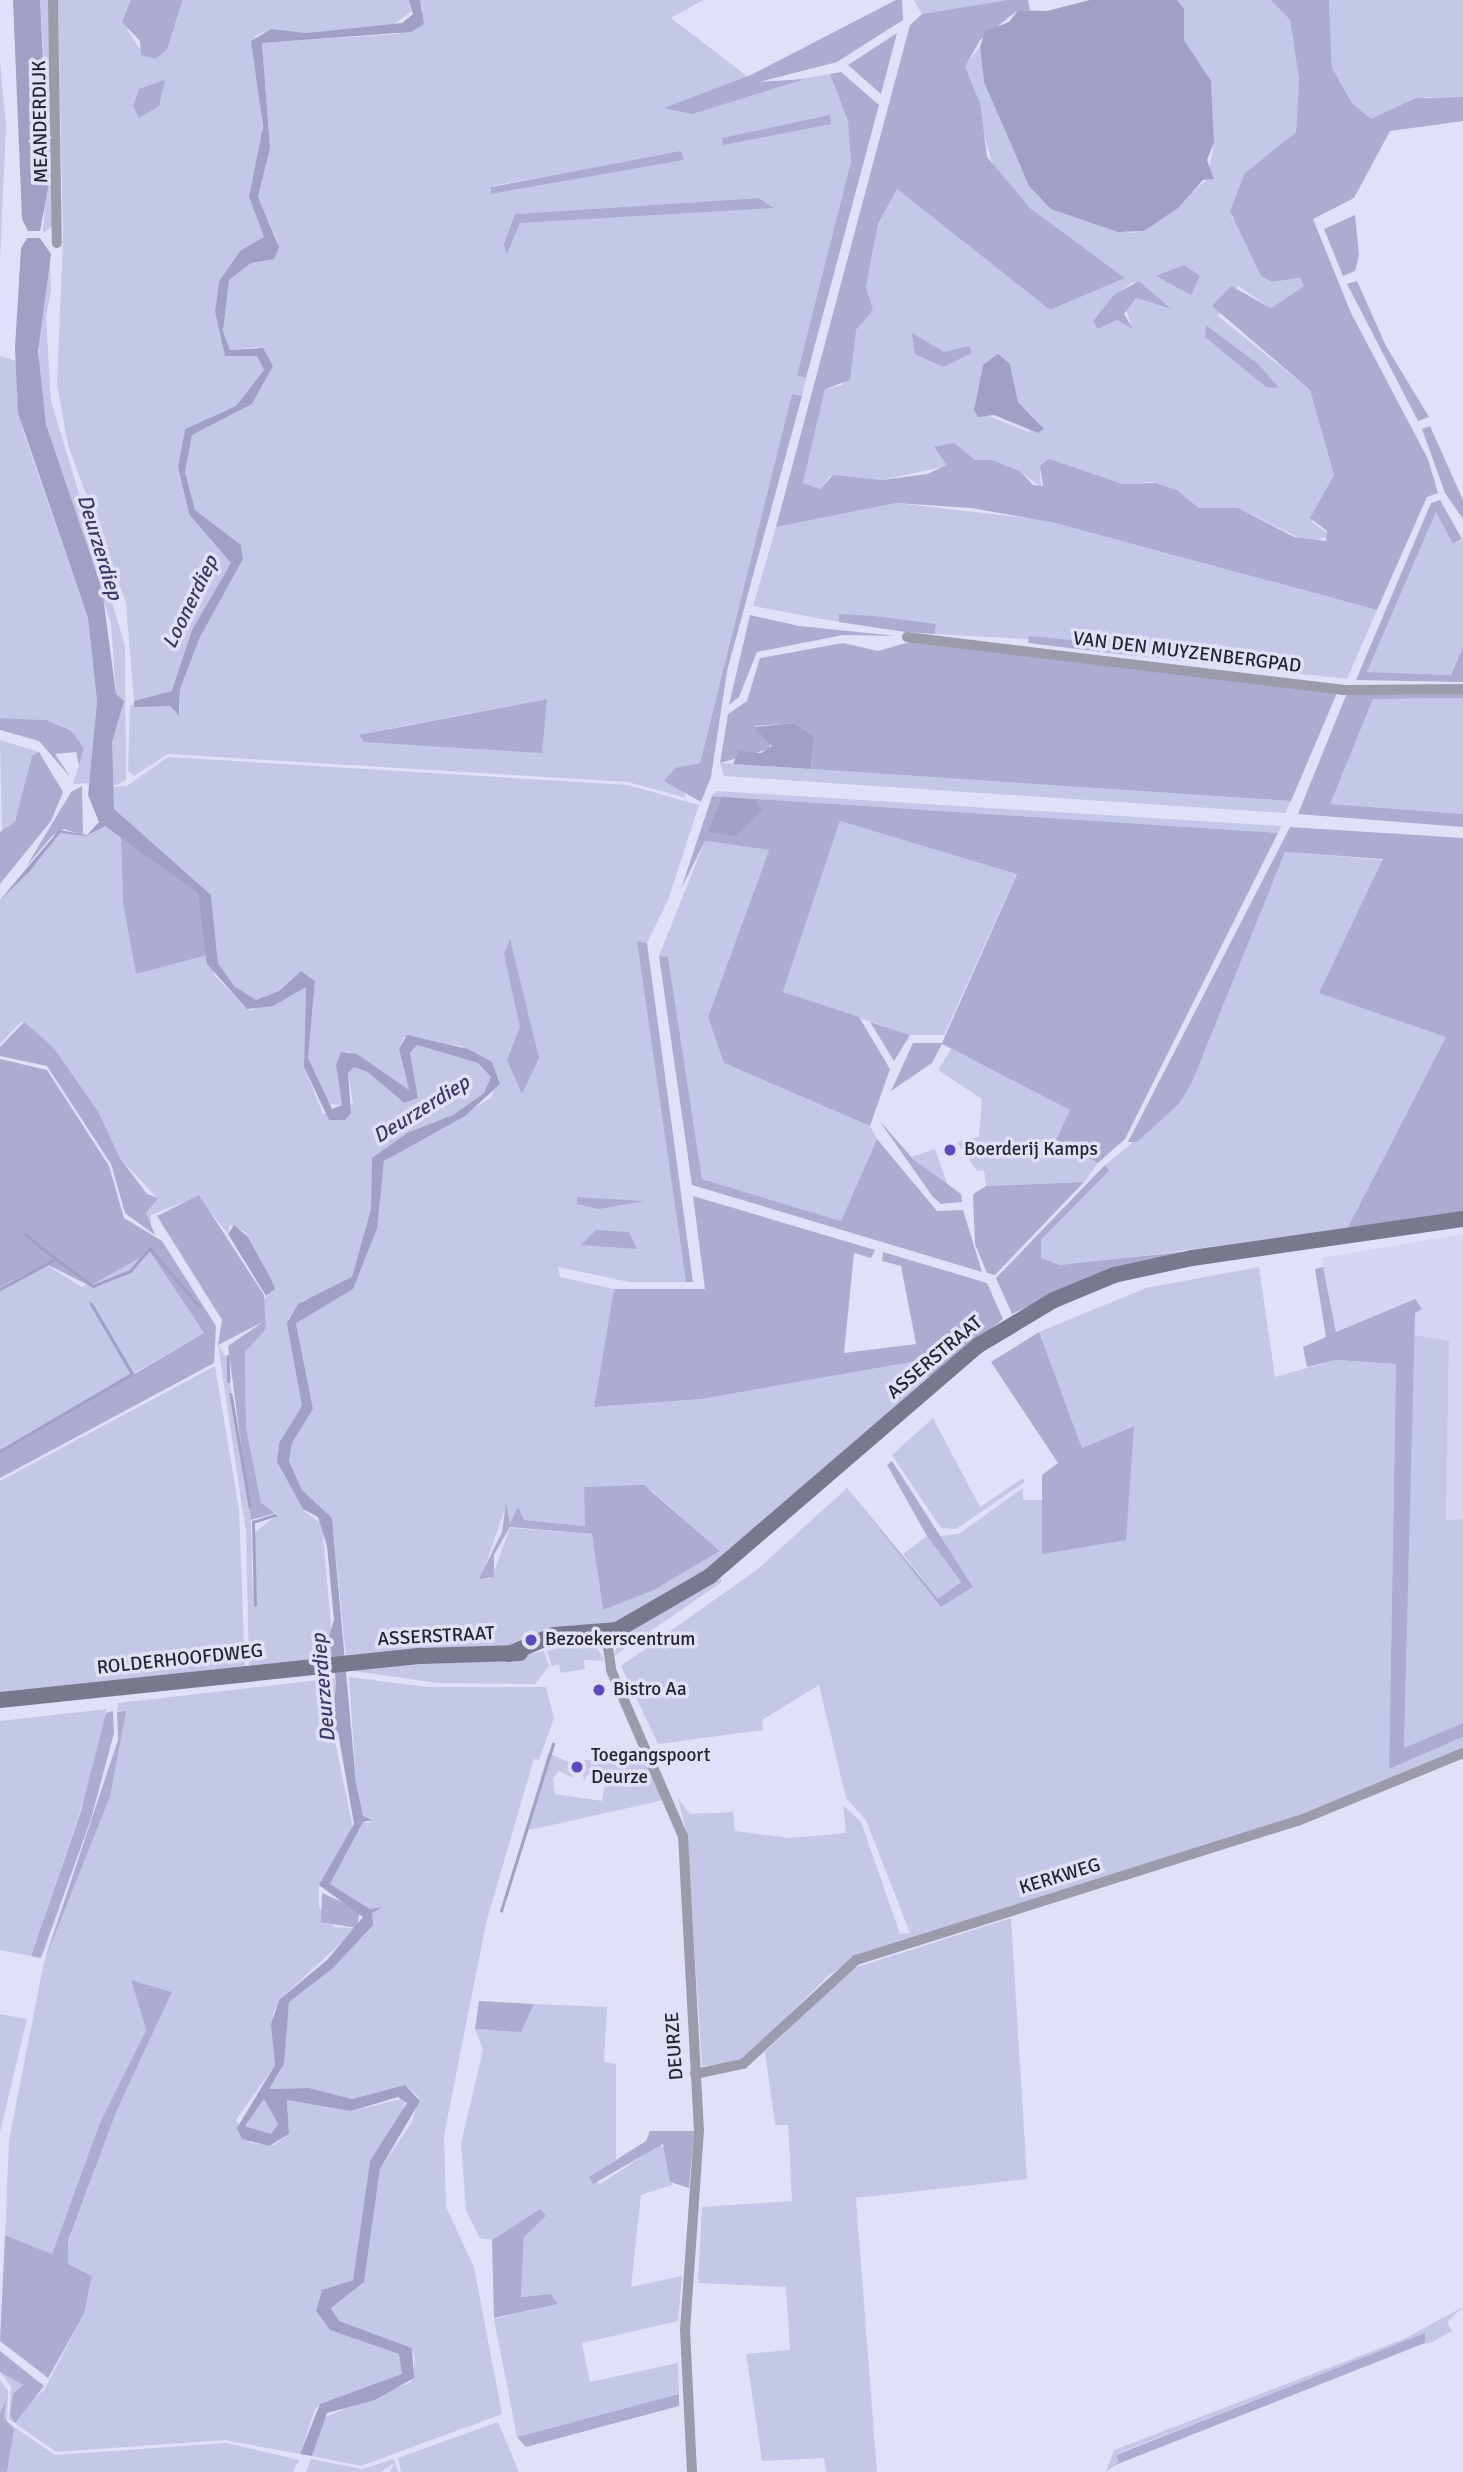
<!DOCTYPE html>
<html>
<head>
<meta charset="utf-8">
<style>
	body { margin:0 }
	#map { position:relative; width:1463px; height:2472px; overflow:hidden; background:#e0e1f8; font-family:Signika,sans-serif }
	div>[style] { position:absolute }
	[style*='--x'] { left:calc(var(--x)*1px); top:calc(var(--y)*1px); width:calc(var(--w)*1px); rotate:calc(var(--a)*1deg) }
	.built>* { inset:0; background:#d4d5f3 }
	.green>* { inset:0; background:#c5c7e7 }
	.forest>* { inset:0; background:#abaccf }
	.water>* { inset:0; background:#9fa0c3 }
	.stream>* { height:2.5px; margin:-1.25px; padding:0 1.25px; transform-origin:1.25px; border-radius:1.25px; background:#9fa0c3 }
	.street>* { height:10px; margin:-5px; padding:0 5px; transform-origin:5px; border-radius:5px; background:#9b9bab }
	.secondary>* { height:16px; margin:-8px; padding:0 8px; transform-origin:8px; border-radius:8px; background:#78798f }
	.dots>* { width:19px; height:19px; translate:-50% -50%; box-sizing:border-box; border:4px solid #e0e1f8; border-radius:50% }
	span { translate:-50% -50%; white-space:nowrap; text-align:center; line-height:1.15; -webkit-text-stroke:7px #e0e1f8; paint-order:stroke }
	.street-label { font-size:19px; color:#25252e }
	.poi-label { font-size:19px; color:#25252e }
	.left { translate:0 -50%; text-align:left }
	.water-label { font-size:21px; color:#3b3868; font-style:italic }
</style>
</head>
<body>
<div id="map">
	<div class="built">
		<div style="clip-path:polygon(1463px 1234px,1463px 1519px,1446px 1520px,1449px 1341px,1414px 1335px,1414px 1299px,1336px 1332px,1321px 1258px)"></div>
	</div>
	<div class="green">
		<div style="clip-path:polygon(40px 0,50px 0,54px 225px,43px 233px,49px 141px)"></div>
		<div style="clip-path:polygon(58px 0,131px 0,127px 29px,139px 48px,175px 26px,183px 0,409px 0,413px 10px,394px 24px,306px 33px,271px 29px,255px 36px,263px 138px,249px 197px,264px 237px,241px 250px,219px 281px,215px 312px,225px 356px,257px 356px,264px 370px,236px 406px,185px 429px,178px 467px,189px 514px,228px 552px,231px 564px,192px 630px,173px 691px,134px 703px,126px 603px,68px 445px,57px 384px,63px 237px)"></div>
		<div style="clip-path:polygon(evenodd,420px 0,703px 0,671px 18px,760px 86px,830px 74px,864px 161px,833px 240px,797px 374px,806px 378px,802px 396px,792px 395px,700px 763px,676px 768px,686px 798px,628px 782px,168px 754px,134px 776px,128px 771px,130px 705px,170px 706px,180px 714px,180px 689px,200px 637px,243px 559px,241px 545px,195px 510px,185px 472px,191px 435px,252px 404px,273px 366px,259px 347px,230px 350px,223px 331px,229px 280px,251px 263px,274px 259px,278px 242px,258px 197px,270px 148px,262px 43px,398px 34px,423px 10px,420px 0,681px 152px,683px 160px,491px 194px,492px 186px,681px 152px,420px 0,759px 198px,773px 207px,520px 223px,508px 254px,515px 214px,759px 198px,420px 0,546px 699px,542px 753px,387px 729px,546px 699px)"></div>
		<div style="clip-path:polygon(914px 0,1007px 0,922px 14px)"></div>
		<div style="clip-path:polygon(evenodd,1177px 0,1271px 0,1290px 20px,1299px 79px,1296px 132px,1245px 173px,1231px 217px,1245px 232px,1261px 276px,1273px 282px,1300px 278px,1304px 286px,1271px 308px,1238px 286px,1218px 316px,1310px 390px,1334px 475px,1312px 522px,1331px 536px,1308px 542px,1238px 508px,1199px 508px,1177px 490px,1152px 482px,1123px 484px,1049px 459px,1040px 469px,1041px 487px,1021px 472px,975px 460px,882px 480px,830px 476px,820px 489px,803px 483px,825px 389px,843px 385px,856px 330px,873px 310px,866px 287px,878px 224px,897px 189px,1050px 310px,1125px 278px,1030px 208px,994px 170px,965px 66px,980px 47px,984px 82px,1029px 186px,1101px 226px,1130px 233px,1144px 231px,1208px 179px,1214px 142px,1211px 81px,1184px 40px,1184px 9px,1177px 0,1132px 282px,1170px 309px,1136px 298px,1125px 306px,1132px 328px,1117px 320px,1110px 301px,1132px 282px,1177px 0,1206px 325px,1257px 363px,1266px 387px,1205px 337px,1206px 325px,1177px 0,1010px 364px,1018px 402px,1039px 423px,1028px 432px,974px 410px,983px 365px,1010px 364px)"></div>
		<div style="clip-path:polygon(1329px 0,1463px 0,1463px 97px,1425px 97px,1371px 119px,1352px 103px,1332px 68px)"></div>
		<div style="clip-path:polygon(0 61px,6px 124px,0 260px)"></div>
		<div style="clip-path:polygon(50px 261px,51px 290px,46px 317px,51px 401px,125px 645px,126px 780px,117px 785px,112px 785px,112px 742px,116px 712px,124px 701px,116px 694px,111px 624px,46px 426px,39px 381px,39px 304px)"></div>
		<div style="clip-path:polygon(0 356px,16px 361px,22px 428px,88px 618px,97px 701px,89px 783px,73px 784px,84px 748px,71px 729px,46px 720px,0 718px)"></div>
		<div style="clip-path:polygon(896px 503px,1043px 520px,1377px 610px,1347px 679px,1127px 655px,1127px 647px,1113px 644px,935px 634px,936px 625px,840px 614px,839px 622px,753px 606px,776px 527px)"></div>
		<div style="clip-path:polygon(1436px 512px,1453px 544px,1463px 540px,1463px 647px,1451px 675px,1367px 672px)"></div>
		<div style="clip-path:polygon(1463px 698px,1463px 814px,1329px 804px,1373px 699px)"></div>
		<div style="clip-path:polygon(0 740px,39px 752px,32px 756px,16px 822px,2px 833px)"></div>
		<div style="clip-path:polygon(evenodd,168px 757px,628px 785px,699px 805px,668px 900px,647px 943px,638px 941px,686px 1282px,629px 1282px,558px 1267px,560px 1277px,614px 1289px,594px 1407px,701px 1399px,917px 1361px,931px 1379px,851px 1444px,741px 1550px,615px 1625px,575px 1625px,523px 1645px,346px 1657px,332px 1518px,302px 1490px,289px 1461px,292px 1443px,313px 1409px,296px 1321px,353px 1289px,376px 1232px,384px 1161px,491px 1098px,499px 1078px,461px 1046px,404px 1037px,399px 1049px,409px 1090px,348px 1051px,336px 1065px,342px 1105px,326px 1104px,308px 1058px,315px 981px,301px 971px,279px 991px,256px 1000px,234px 986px,218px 963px,211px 895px,114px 809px,112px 787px,127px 786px,168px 757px,584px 1487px,651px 1490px,720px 1551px,654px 1590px,603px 1610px,592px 1534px,510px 1528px,491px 1579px,481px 1578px,506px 1506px,510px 1524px,517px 1512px,524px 1520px,586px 1526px,584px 1487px)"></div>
		<div style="clip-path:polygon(720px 763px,1291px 801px,1285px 813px,724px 776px)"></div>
		<div style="clip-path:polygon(716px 791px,1282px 826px,1278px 833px,712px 796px)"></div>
		<div style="clip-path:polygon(840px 821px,1017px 873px,944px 1035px,910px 1035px,783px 992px)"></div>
		<div style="clip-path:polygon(104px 826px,121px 835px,123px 903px,136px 974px,208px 955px,215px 976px,250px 1011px,306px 987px,304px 1067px,323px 1114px,353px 1104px,348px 1073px,354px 1067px,369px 1072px,403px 1103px,418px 1098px,410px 1053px,417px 1045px,478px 1063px,491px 1077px,484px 1093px,452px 1116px,407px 1133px,372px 1158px,371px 1209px,352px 1277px,336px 1290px,302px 1301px,288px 1320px,302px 1406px,279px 1443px,277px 1462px,304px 1511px,322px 1524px,334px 1658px,249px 1669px,246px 1533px,218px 1345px,226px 1357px,251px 1519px,253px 1608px,255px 1532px,278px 1514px,261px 1504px,246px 1427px,245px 1351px,266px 1329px,260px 1302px,275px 1289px,259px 1256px,245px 1232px,230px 1225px,228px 1234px,213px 1215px,184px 1202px,151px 1215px,151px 1233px,146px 1212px,157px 1198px,120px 1158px,98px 1111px,53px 1047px,22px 1021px,0 1044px,0 900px,60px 833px,86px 836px)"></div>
		<div style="clip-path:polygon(705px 841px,769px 850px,708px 1017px,724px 1063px,870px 1126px,877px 1139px,841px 1221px,702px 1179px,668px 958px,659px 956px)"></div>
		<div style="clip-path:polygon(1285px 852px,1384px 860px,1446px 1037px,1347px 1229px,1088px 1263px,1060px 1265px,1041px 1258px,1041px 1240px,1109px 1171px,1105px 1165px,1181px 1103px)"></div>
		<div style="clip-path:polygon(951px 1049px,1070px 1110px,1056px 1140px,1098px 1163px,1084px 1182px,986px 1186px,984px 1170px,977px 1171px,957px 1142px,979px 1137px,982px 1099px,938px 1070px)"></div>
		<div style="clip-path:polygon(935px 1149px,948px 1186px,911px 1157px)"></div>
		<div style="clip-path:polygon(150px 1252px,204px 1333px,0 1450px,0 1287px,45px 1264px,82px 1287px)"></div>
		<div style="clip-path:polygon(1259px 1267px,1275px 1377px,1336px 1360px,1396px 1364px,1389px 1769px,1463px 1737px,1463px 1749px,1300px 1817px,854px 1959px,829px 1975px,743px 2060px,702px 2066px,687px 1835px,678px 1798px,690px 1814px,733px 1812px,735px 1831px,790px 1838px,846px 1833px,843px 1805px,861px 1822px,900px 1934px,910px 1933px,866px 1820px,846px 1798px,819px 1685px,762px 1720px,763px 1730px,658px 1744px,621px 1666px,758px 1569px,847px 1488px,941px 1607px,973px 1587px,940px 1536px,959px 1534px,1023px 1488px,1023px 1500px,1042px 1500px,1042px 1554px,1133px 1426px,1082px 1448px,1039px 1332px,1146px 1288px)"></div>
		<div style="clip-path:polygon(1414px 1335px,1449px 1341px,1446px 1520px,1463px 1519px,1463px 1723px,1404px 1749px)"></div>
		<div style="clip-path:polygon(215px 1366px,239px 1509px,245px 1669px,0 1694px,0 1481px)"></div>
		<div style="clip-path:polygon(933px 1418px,980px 1507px,1023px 1478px,1025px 1482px,956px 1529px,941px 1528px,892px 1455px)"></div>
		<div style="clip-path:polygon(927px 1536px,961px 1582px,938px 1600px,903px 1554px)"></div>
		<div style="clip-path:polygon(719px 1576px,722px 1582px,614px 1656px,620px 1634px)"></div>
		<div style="clip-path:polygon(593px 1639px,604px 1661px,584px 1660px,585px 1669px,561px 1673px,559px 1664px,552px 1666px,547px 1651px)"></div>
		<div style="clip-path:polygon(544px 1651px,549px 1666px,535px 1684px,437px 1683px,354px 1671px,432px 1661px,488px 1662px)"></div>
		<div style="clip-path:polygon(349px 1677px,426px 1687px,546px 1687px,554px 1718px,539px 1760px,534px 1759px,486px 1923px,444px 2136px,446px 2207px,474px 2267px,502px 2414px,361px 2466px,312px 2456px,325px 2417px,411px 2382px,415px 2360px,412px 2348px,339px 2321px,331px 2308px,364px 2282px,380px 2169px,412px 2122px,419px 2097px,405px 2085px,352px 2099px,309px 2088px,269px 2089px,280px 2072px,289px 2002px,366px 1933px,371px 1913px,383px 1907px,370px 1909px,330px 1884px,363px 1822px,372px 1823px,363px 1816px,356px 1783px)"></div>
		<div style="clip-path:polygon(336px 1678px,333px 1731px,353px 1829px,319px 1885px,319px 1907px,334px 1927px,357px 1928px,279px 2000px,273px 2014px,275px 2065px,236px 2120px,250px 2143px,274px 2145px,289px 2134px,287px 2100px,352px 2111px,405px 2098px,402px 2117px,370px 2161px,353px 2280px,322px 2290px,316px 2311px,330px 2330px,399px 2354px,402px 2374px,374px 2389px,324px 2402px,315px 2409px,300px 2454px,225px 2440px,56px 2452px,9px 2419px,11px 2387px,0 2372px,23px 2385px,13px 2394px,11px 2419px,44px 2390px,84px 2314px,92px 2276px,68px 2264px,68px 2242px,117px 2110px,172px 1992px,131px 1980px,146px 2030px,99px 2125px,52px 2254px,5px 2235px,9px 2140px,44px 1962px,110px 1797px,125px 1712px,117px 1711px,118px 1703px)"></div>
		<div style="clip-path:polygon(107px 1709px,92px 1776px,31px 1956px,0 1950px,0 1721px)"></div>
		<div style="clip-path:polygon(641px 1750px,664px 1800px,525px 1831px,548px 1753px,573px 1764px,573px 1778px,559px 1771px,553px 1778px,555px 1794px,602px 1801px,606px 1777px,587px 1775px,584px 1781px,581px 1760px,627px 1759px,627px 1751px)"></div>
		<div style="clip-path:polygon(1011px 1918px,1027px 2179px,856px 2198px,877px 2472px,826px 2472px,824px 2458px,762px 2461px,746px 2354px,790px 2350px,786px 2287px,698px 2283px,702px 2207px,792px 2201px,788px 2125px,775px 2125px,765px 2052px,851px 1969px)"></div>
		<div style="clip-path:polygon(534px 2004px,607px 2007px,604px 2062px,616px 2064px,616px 2159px,589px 2178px,600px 2184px,659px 2145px,669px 2150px,672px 2185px,641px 2195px,631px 2287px,682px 2276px,678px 2321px,582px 2343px,590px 2382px,678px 2363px,679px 2394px,517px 2437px,494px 2319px,558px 2304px,551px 2294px,521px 2297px,524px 2237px,546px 2216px,539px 2210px,492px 2240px,480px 2238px,466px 2211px,461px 2143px,483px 2050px,475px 2029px,521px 2031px)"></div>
		<div style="clip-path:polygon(0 2014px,27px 2019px,0 2132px)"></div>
		<div style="clip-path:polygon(264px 2099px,278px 2124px,271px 2134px,245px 2126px)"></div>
		<div style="clip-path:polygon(1463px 2307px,1447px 2322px,1452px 2331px,1432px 2342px,1425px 2344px,1424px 2334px,1116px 2454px,1119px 2462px,1106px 2472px,1114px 2450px,1404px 2339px)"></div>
		<div style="clip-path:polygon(0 2380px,8px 2391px,7px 2422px,55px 2455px,227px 2443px,299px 2460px,293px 2472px,7px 2472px,13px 2430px,7px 2424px,4px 2418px,5px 2401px,0 2413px)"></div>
		<div style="clip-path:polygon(498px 2422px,519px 2472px,401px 2472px,398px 2458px)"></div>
		<div style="clip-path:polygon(311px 2459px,362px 2469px,394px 2459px,398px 2472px,390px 2472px,394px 2463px,381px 2472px,306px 2472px)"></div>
	</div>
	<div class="forest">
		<div style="clip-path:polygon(131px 0,183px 0,167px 49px,156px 59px,141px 55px,140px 41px,122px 22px)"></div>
		<div style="clip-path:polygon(896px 0,902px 0,903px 20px,837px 62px,759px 82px,805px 79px,692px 114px,664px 108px,751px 75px)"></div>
		<div style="clip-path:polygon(1007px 0,1028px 0,1030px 10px,1018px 10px,980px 40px,965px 67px,980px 103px,987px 157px,1030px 208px,1125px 278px,1050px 310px,897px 189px,878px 224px,866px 287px,873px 310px,856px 330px,850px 380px,825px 389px,803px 483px,820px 489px,833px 475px,882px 480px,927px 474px,947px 465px,934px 447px,954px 443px,975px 460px,992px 460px,1021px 472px,1033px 485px,1043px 486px,1040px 466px,1049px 459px,1123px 484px,1156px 483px,1177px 490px,1199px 508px,1238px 508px,1294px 537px,1326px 541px,1327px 531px,1310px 518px,1334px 475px,1310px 390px,1212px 306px,1231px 286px,1271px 308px,1304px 286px,1300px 278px,1272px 282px,1261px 276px,1230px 211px,1245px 173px,1296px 132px,1299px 79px,1290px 20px,1271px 0,1329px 0,1332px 68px,1352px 103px,1371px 119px,1416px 98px,1463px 97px,1463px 121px,1390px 131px,1354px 198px,1313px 219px,1351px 313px,1428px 459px,1438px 493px,1427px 497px,1377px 610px,1051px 522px,971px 508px,896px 503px,776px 527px,910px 25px,922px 14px)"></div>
		<div style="clip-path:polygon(897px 33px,881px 94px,848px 65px)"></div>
		<div style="clip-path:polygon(841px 72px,879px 105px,806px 378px,797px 375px,851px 162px,848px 121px,830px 74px)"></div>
		<div style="clip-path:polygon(165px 80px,159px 106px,139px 118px,133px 106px,139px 89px)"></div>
		<div style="clip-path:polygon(830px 115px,831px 124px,723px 145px,722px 138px)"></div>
		<div style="clip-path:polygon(681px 151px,684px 160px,491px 194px,491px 187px)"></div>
		<div style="clip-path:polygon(759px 198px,774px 208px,520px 223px,507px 255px,504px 244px,515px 214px)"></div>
		<div style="clip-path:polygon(1355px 215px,1359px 255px,1355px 271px,1343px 276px,1324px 229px)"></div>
		<div style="clip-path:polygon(1184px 265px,1200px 276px,1191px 295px,1156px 276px)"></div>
		<div style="clip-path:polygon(1139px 281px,1171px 309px,1136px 298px,1124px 314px,1133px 329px,1117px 320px,1098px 329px,1093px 321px,1114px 295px)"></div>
		<div style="clip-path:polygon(1357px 281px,1386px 346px,1429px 417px,1418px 421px,1347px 284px)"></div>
		<div style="clip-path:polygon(1206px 325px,1257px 363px,1279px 388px,1266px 387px,1205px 337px)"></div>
		<div style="clip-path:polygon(912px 333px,944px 352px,969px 346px,972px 353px,943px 367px,915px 354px)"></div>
		<div style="clip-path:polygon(792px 394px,802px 396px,727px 671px,711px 777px,701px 802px,664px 781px,675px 768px,700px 763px)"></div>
		<div style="clip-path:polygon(1430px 426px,1463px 500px,1463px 519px,1445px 493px,1422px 429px)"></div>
		<div style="clip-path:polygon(1440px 500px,1462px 539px,1453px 544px,1436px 512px,1367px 672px,1451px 675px,1463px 647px,1463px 682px,1356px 680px,1431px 503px)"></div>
		<div style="clip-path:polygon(839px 614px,873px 616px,936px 624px,935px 634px,905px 632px,839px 622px)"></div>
		<div style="clip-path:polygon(750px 615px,799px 626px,896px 636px,843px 635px,757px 652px,739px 697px,729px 705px)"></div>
		<div style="clip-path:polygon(1029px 636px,1113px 644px,1127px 647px,1127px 655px,1028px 643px)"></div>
		<div style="clip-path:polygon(913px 641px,1337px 693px,1291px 801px,811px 769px,814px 736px,794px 723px,754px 726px,772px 739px,769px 749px,720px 763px,728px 714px,747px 701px,760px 658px,843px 643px,878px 651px)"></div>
		<div style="clip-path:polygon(1347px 693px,1463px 693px,1463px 698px,1373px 699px,1330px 804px,1463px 814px,1463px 827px,1298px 814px)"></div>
		<div style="clip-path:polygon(547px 699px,542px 753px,364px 742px,359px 735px)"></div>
		<div style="clip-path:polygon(0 718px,46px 720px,71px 730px,84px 748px,79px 765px,76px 752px,55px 754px,71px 778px,39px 741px,0 730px)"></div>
		<div style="clip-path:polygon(39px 752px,63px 792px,51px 821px,0 884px,0 832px,15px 822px,32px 756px)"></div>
		<div style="clip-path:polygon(82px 786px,83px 835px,64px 829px,52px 836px,26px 867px,71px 792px)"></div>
		<div style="clip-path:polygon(712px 796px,1278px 833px,1125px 1139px,1098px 1163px,1056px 1140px,1070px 1110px,942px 1044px,932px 1063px,891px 1091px,913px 1043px,942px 1043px,1017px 874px,840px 821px,783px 992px,859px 1017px,890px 1069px,870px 1126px,724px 1063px,708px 1017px,769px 850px,705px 841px,681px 889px)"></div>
		<div style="clip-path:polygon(1290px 827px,1463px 838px,1463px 1211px,1347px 1229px,1446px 1037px,1319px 993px,1383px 859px,1285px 852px,1192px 1082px,1180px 1103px,1137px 1142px,1128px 1142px)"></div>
		<div style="clip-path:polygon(121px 835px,198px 893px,208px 955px,136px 974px,123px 903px)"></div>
		<div style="clip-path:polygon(510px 939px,539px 1058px,522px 1094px,507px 1060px,520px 1027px,504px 954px)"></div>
		<div style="clip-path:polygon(637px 941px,647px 943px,693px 1282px,686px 1282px)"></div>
		<div style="clip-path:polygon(659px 956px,668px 957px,702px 1179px,841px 1221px,877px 1139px,937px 1211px,963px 1210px,982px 1272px,692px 1185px)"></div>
		<div style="clip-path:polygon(24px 1022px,53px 1047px,98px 1111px,120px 1158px,147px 1194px,158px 1198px,146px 1213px,155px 1235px,125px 1213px,111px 1164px,47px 1066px,0 1056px,0 1047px)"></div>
		<div style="clip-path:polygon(870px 1022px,910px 1035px,894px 1061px)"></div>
		<div style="clip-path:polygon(0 1059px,47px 1070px,109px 1166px,124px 1218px,162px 1241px,216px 1326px,214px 1363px,0 1478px,0 1453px,204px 1333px,150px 1252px,90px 1286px,46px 1264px,0 1287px)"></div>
		<div style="clip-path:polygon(878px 1119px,913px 1159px,961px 1194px,962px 1202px,941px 1204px,933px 1197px)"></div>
		<div style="clip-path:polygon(1105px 1165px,1109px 1171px,1041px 1240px,1041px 1258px,1060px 1265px,1190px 1251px,1099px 1273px,1012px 1314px,996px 1278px)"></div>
		<div style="clip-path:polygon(1084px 1182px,995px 1275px,987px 1273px,975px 1244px,973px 1194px,986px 1186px)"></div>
		<div style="clip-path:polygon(199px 1195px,264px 1295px,266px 1329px,245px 1352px,246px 1427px,261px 1503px,275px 1513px,251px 1520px,228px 1346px,263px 1322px,218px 1345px,222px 1320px,157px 1216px)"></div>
		<div style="clip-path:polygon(693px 1196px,875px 1250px,871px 1258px,854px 1253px,844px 1353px,916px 1344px,901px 1266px,882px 1261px,883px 1252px,987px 1283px,1003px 1319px,931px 1379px,917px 1361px,701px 1399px,594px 1407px,614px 1289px,705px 1289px)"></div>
		<div style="clip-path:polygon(577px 1197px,644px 1201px,599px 1209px,577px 1204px)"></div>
		<div style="clip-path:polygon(596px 1230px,629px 1232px,637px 1249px,581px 1245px)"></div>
		<div style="clip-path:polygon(1323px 1267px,1336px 1332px,1415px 1299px,1422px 1309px,1415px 1313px,1404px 1748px,1463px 1723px,1463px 1737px,1389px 1769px,1396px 1364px,1336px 1360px,1307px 1367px,1303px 1347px,1326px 1337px,1315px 1269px)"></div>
		<div style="clip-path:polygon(1039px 1332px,1082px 1448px,1134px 1426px,1126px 1540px,1042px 1554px,1042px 1475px,1058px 1463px,991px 1362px)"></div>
		<div style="clip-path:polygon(892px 1461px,973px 1587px,941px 1607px,847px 1488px,938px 1599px,961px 1582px,927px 1536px,887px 1465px)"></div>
		<div style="clip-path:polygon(644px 1485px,720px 1551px,654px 1590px,603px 1610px,592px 1534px,510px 1527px,494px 1555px,494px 1577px,479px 1579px,502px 1532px,506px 1502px,510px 1524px,518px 1507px,524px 1520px,585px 1526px,584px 1487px)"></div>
		<div style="clip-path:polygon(113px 1711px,114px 1733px,91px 1819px,41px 1958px,31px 1956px,81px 1811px,106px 1713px)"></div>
		<div style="clip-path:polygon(126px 1711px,110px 1797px,44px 1962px,118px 1740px,117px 1712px)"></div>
		<div style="clip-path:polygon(322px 1893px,360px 1910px,357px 1928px,321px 1922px)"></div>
		<div style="clip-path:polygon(131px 1980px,172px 1992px,117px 2110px,68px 2241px,68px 2264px,92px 2276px,84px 2314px,48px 2378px,0 2341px,5px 2235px,52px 2254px,99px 2125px,146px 2030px)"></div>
		<div style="clip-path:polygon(479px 2001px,534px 2004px,521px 2032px,475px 2029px)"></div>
		<div style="clip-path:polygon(650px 2131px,694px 2131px,689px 2188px,670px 2182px,663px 2144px,593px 2184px,589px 2177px,646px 2141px)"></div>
		<div style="clip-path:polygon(540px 2209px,546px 2216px,524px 2237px,521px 2297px,551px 2294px,558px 2304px,494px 2318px,492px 2240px)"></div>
		<div style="clip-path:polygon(1425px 2333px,1425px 2343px,1110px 2467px,1119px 2462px,1116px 2455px)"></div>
		<div style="clip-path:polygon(0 2351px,44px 2386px,15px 2423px,10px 2415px,13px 2394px,23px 2385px,0 2372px)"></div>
		<div style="clip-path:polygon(679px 2394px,679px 2406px,526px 2447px,517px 2437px)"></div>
		<div style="clip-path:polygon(6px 2400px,4px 2418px,14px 2429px,7px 2472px,0 2472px,0 2413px)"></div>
	</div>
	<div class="water">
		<div style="clip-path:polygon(13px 0,40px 0,49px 182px,40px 231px,28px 231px,22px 219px)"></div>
		<div style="clip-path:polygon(409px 0,420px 0,424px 24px,411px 32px,262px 43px,270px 148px,258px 197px,279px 247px,274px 259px,251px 263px,229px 280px,223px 331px,230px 350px,263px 348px,273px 366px,252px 404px,192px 435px,185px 472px,195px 510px,241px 545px,243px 559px,200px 637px,180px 689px,179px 715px,170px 706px,134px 707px,134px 701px,172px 691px,192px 630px,231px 563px,189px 514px,178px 467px,185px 429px,236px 406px,264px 370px,257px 356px,225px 356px,215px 312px,219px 281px,241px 250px,264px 237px,249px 197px,263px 127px,251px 41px,271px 29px,306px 33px,402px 23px,413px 14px)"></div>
		<div style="clip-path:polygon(1090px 0,1177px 0,1184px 9px,1184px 40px,1211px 81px,1214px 142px,1207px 160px,1214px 179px,1203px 180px,1178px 208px,1144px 231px,1118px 232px,1051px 209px,1029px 186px,984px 82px,980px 47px,985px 31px,1009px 22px,1018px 10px,1047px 11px)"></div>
		<div style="clip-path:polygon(evenodd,27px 238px,40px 238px,51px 254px,38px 351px,46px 425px,102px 589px,116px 694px,124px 701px,112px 742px,114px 809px,211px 895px,218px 963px,234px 986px,256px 1000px,279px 991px,301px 971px,315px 981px,308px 1058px,332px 1109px,342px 1105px,336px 1065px,341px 1052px,357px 1054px,409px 1090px,399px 1049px,407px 1035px,468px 1049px,492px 1062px,500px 1084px,465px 1116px,384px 1161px,377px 1229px,353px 1289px,296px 1323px,313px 1409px,292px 1443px,289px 1461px,302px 1490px,332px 1518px,356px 1783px,363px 1816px,372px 1820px,363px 1822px,330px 1884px,370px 1909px,383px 1907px,372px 1913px,373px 1925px,333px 1968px,289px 2002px,284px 2064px,269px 2089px,309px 2088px,352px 2099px,405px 2085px,420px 2101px,380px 2169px,364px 2282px,331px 2308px,339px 2321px,412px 2348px,414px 2378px,375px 2400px,327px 2413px,312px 2456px,300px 2454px,320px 2404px,402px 2374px,399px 2354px,330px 2330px,316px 2311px,322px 2290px,353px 2280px,370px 2161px,407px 2103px,398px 2097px,351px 2111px,287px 2100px,289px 2134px,269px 2146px,242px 2139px,237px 2128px,275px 2065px,271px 2024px,279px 2000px,327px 1960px,363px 1917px,319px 1885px,354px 1824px,338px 1732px,332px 1731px,336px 1681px,329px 1636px,334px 1620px,327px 1546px,318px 1517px,303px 1509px,277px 1462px,279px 1443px,302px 1406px,287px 1323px,298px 1304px,352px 1277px,371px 1209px,372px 1158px,407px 1133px,453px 1115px,484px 1093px,491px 1077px,478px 1063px,417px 1045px,410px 1053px,418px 1098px,404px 1103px,368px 1072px,354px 1067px,348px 1073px,351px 1113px,345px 1120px,329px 1120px,304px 1067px,306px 987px,273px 1006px,247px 1009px,207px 964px,198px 893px,105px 826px,86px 836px,60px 833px,29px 872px,0 900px,59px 830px,87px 835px,99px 822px,88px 795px,97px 701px,88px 618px,18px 413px,15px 348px,21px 248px,27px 238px,264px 2099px,278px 2124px,271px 2134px,245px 2126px,264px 2099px)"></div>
		<div style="clip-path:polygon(998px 354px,1010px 364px,1018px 402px,1044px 429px,1038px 433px,994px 415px,978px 417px,974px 410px,983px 365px)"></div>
		<div style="clip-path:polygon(794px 723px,814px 736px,811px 769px,733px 764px,739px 751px,761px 753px,772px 746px,754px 727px)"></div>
		<div style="clip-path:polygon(722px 797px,755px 800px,762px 810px,736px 836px,708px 832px)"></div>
		<div style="clip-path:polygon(234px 1225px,248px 1237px,271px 1279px,275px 1289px,266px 1296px,228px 1234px)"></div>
	</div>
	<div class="stream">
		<div style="--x:25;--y:1234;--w:38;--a:39"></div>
		<div style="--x:0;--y:1289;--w:64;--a:-28.2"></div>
		<div style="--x:56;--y:1259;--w:46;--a:36.1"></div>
		<div style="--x:93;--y:1286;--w:40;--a:-22"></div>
		<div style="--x:130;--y:1271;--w:30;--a:-49"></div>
		<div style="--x:150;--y:1248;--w:75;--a:49.9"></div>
		<div style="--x:228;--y:1356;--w:25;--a:88"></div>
		<div style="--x:231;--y:1394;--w:114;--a:80.4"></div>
		<div style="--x:0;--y:1451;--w:153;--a:-30.3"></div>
		<div style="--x:132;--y:1374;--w:81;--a:-120.4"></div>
		<div style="--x:255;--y:1605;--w:83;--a:-91.4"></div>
		<div style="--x:253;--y:1522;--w:23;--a:-18"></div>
		<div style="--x:501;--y:1911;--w:175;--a:-72.7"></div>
	</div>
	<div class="street">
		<div style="--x:53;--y:0;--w:243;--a:89.1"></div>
		<div style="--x:907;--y:637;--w:439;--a:6.9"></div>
		<div style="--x:1343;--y:690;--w:120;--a:-0.5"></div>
		<div style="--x:606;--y:1633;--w:37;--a:82"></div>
		<div style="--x:611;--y:1670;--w:181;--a:66.6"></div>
		<div style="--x:683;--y:1836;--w:294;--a:86.9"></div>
		<div style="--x:699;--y:2130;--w:199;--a:94"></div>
		<div style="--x:685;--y:2329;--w:143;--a:87.2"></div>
		<div style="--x:695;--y:2074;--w:49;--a:-11.8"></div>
		<div style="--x:743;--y:2064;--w:154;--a:-42.6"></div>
		<div style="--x:856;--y:1960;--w:463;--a:-17.5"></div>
		<div style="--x:1298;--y:1821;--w:178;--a:-22.4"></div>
	</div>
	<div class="secondary">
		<div style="--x:509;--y:1654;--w:49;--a:-22.9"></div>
		<div style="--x:554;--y:1635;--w:63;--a:-4.5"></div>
		<div style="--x:617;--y:1630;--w:108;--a:-30.1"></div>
		<div style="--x:710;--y:1576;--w:355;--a:-40.7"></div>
		<div style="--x:979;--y:1345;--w:87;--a:-31"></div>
		<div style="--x:1054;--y:1300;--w:65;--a:-22.6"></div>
		<div style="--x:1114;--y:1275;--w:80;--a:-12.3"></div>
		<div style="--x:1192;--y:1258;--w:274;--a:-8.2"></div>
		<div style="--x:0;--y:1700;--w:423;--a:-6"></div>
		<div style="--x:421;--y:1656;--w:99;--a:-1.7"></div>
	</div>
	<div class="dots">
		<div style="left:950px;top:1150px;background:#5a4ac2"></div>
		<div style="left:531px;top:1640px;background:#5a4ac2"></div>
		<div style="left:599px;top:1690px;background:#5a4ac2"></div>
		<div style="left:577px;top:1767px;background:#5a4ac2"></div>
	</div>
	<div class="street-label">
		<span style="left:41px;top:122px;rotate:-91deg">MEANDERDIJK</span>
		<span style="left:1187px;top:653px;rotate:7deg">VAN DEN MUYZENBERGPAD</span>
		<span style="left:935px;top:1358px;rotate:-40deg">ASSERSTRAAT</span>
		<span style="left:436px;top:1637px;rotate:-3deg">ASSERSTRAAT</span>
		<span style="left:180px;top:1660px;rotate:-6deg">ROLDERHOOFDWEG</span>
		<span style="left:1060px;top:1877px;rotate:-17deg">KERKWEG</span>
		<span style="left:675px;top:2046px;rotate:-94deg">DEURZE</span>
	</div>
	<div class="poi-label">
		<span class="left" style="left:964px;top:1150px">Boerderij Kamps</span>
		<span class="left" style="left:545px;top:1640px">Bezoekerscentrum</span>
		<span class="left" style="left:613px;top:1690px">Bistro Aa</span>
		<span class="left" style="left:591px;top:1767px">Toegangspoort<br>Deurze</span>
	</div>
	<div class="water-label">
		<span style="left:100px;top:547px;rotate:73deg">Deurzerdiep</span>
		<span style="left:190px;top:602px;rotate:-64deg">Loonerdiep</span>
		<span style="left:421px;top:1109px;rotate:-32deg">Deurzerdiep</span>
		<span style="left:323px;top:1688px;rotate:-95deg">Deurzerdiep</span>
	</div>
</div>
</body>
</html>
